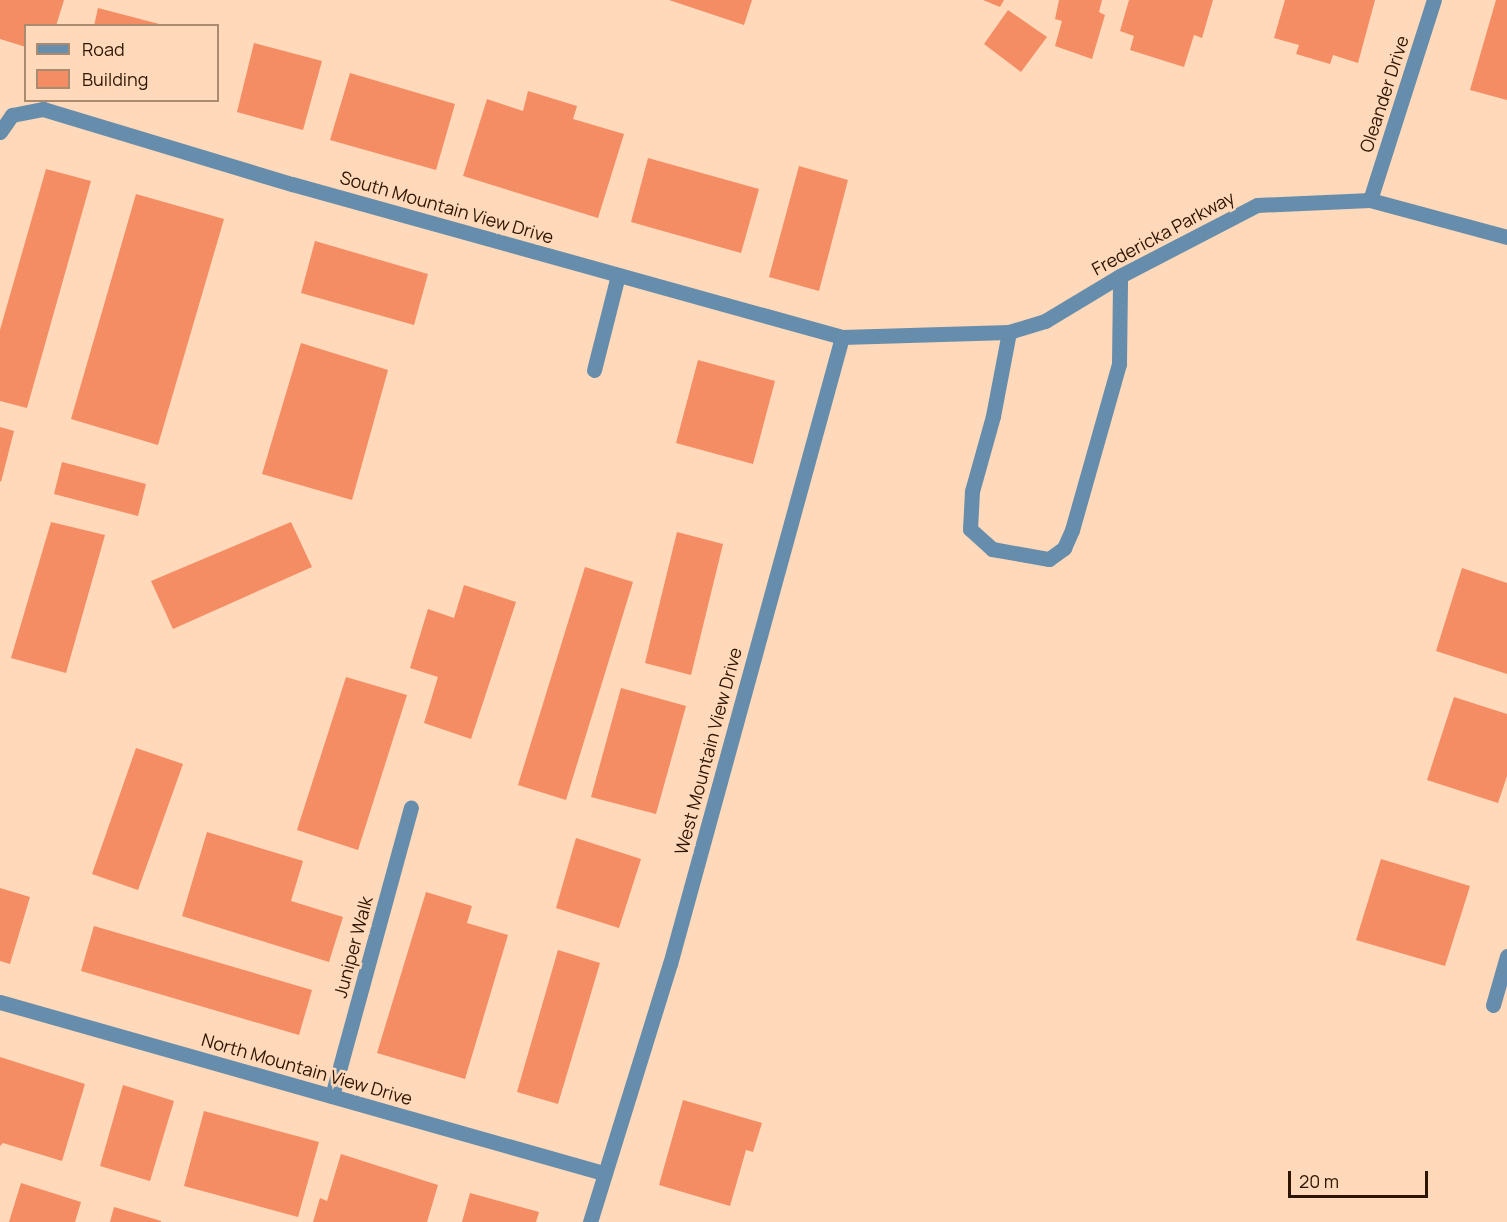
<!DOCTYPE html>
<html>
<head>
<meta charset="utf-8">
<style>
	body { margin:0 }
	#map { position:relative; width:1507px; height:1222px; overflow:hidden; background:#ffd9ba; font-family:Manrope,sans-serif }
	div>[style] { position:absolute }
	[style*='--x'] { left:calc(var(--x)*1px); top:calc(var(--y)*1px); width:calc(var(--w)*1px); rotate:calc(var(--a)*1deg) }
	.building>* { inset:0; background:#f48c64 }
	.lane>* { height:15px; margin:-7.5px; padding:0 7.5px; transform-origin:7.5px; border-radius:7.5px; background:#668dab }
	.street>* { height:15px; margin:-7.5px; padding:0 7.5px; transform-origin:7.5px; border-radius:7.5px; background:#668dab }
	span { translate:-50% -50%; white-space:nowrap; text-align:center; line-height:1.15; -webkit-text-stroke:5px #ffd9ba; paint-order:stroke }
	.street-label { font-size:18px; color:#2c1502 }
	.legend { position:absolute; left:24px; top:24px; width:195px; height:78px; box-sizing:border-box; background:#ffd9ba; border:2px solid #ab8b70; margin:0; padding:8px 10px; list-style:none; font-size:18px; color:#2c1502 }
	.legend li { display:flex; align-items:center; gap:12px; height:30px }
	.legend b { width:30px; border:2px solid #ab8b70 }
	.scale { position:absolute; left:1288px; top:1171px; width:140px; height:27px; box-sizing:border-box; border:3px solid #2c1502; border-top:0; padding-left:8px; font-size:18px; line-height:21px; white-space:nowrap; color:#2c1502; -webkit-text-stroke:4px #ffd9ba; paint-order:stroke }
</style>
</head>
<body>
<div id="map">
	<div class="building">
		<div style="clip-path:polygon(0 0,64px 0,56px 26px,26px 26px,26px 47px,0 39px)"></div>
		<div style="clip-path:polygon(669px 0,752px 0,744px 25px)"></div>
		<div style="clip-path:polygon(983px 0,1004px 0,1000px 7px)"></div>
		<div style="clip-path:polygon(1059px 0,1102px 0,1099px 12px,1105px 15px,1092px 59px,1055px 46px,1062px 21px,1055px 19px)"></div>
		<div style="clip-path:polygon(1129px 0,1213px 0,1202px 38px,1194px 35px,1184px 67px,1130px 50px,1134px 36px,1120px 31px)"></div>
		<div style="clip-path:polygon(1285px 0,1375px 0,1358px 63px,1333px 55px,1330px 64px,1296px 54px,1299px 45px,1274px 38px)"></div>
		<div style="clip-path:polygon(1496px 0,1507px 0,1507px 100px,1470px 90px)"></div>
		<div style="clip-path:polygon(98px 8px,163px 25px,163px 26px,94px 26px)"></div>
		<div style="clip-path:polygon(1008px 10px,1047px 37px,1021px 72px,984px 44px)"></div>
		<div style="clip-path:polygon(254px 43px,322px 61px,303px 130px,237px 112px)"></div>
		<div style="clip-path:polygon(350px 73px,455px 104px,436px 170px,330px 140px)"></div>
		<div style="clip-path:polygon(528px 91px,577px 106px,573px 119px,624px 134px,598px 218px,463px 176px,487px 99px,523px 111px)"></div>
		<div style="clip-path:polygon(648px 158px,759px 189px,741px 253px,631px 222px)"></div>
		<div style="clip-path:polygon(799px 166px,848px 180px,819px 291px,769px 277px)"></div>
		<div style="clip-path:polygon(46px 169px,91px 181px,27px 408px,0 401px,0 330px)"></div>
		<div style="clip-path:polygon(136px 194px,224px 219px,158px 445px,71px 419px)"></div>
		<div style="clip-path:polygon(315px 241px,428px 274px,414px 325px,301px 293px)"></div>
		<div style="clip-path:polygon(301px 343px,388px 370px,352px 500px,262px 474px)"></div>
		<div style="clip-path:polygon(698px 360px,775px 381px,753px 464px,676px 443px)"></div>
		<div style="clip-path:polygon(0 427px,14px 431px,1px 482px,0 481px)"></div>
		<div style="clip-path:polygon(62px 462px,146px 484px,138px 516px,54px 494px)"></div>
		<div style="clip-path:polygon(51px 522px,105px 535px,66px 673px,11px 658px)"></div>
		<div style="clip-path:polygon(291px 522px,312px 567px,173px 629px,151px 581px)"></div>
		<div style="clip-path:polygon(677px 532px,723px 544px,691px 675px,645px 663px)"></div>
		<div style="clip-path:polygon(585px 567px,633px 582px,566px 800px,518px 785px)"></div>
		<div style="clip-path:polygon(1462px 568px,1507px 583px,1507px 674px,1436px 651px)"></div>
		<div style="clip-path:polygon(464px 585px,516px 602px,471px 739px,424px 723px,438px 677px,410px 668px,428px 609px,454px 618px)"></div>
		<div style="clip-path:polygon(346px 677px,407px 695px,358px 850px,297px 830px)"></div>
		<div style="clip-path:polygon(621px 688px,686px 706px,656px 814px,591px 797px)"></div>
		<div style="clip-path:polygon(1454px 697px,1507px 714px,1507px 776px,1498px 803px,1427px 780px)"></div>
		<div style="clip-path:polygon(136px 748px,183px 764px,138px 890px,92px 874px)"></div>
		<div style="clip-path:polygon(207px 832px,303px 861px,291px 901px,343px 917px,329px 962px,182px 916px)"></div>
		<div style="clip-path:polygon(576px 838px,641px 859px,619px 928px,556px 908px)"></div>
		<div style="clip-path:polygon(1381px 859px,1470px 886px,1445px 966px,1356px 940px)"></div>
		<div style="clip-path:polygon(0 888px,30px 897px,10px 964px,0 961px)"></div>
		<div style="clip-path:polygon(426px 892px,472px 906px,467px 923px,508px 935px,465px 1079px,377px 1053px)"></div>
		<div style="clip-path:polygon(94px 926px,312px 990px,299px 1035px,81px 971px)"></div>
		<div style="clip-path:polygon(558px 950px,600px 963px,558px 1104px,517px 1092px)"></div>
		<div style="clip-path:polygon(0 1057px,85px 1084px,62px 1161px,3px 1143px,0 1146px)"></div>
		<div style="clip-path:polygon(123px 1085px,174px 1101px,150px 1181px,100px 1166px)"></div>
		<div style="clip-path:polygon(683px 1100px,762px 1123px,753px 1152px,746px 1150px,730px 1206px,659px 1185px)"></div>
		<div style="clip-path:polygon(204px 1111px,319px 1142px,298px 1217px,184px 1186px)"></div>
		<div style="clip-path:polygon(341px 1154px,438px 1185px,427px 1222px,313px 1222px,320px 1198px,327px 1201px)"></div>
		<div style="clip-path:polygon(21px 1183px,81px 1202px,75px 1222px,9px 1222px)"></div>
		<div style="clip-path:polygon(470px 1193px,539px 1212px,536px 1222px,462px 1222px)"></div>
		<div style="clip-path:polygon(114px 1207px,161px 1221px,161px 1222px,110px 1222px)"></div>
	</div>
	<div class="lane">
		<div style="--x:1009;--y:332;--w:86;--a:100.8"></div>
		<div style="--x:993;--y:416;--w:78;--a:105.6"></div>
		<div style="--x:972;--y:491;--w:38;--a:93"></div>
		<div style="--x:970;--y:529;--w:30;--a:42"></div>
		<div style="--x:992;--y:549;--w:58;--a:10"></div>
		<div style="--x:1049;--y:559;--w:19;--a:-36"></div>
		<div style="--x:1064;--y:548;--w:20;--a:-66"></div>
		<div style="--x:1072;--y:530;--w:173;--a:-74.2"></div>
		<div style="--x:1119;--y:364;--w:88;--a:-89.3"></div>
	</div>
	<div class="street">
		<div style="--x:0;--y:132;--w:21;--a:-55"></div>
		<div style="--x:12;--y:115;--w:32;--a:-11"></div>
		<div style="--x:43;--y:109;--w:260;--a:16.8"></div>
		<div style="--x:292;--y:184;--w:571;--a:15.55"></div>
		<div style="--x:842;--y:337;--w:167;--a:-1.7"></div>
		<div style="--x:1009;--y:332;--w:38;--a:-17"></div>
		<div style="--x:1045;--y:321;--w:87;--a:-31"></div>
		<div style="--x:1120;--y:276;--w:154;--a:-27.4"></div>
		<div style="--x:1257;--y:205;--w:113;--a:-2.5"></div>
		<div style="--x:1370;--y:200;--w:142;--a:15.1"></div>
		<div style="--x:1370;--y:200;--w:210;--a:-72.3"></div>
		<div style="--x:594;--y:370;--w:98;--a:-75.8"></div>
		<div style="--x:0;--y:1002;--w:627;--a:15.83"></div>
		<div style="--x:1493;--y:1005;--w:51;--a:-74.1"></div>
		<div style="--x:332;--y:1096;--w:299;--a:-74.7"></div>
		<div style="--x:590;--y:1222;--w:270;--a:-72.8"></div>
		<div style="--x:670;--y:964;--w:650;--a:-74.66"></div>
	</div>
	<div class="street-label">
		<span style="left:1384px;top:94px;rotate:-72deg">Oleander Drive</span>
		<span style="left:447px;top:207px;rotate:16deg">South Mountain View Drive</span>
		<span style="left:1163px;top:233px;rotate:-28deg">Fredericka Parkway</span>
		<span style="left:708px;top:751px;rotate:-75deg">West Mountain View Drive</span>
		<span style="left:353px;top:947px;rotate:-75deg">Juniper Walk</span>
		<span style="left:307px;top:1069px;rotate:16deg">North Mountain View Drive</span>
	</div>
	<ul class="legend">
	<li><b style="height:8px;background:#668dab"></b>Road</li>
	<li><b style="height:16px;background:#f48c64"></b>Building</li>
	</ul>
	<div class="scale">20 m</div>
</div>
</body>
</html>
